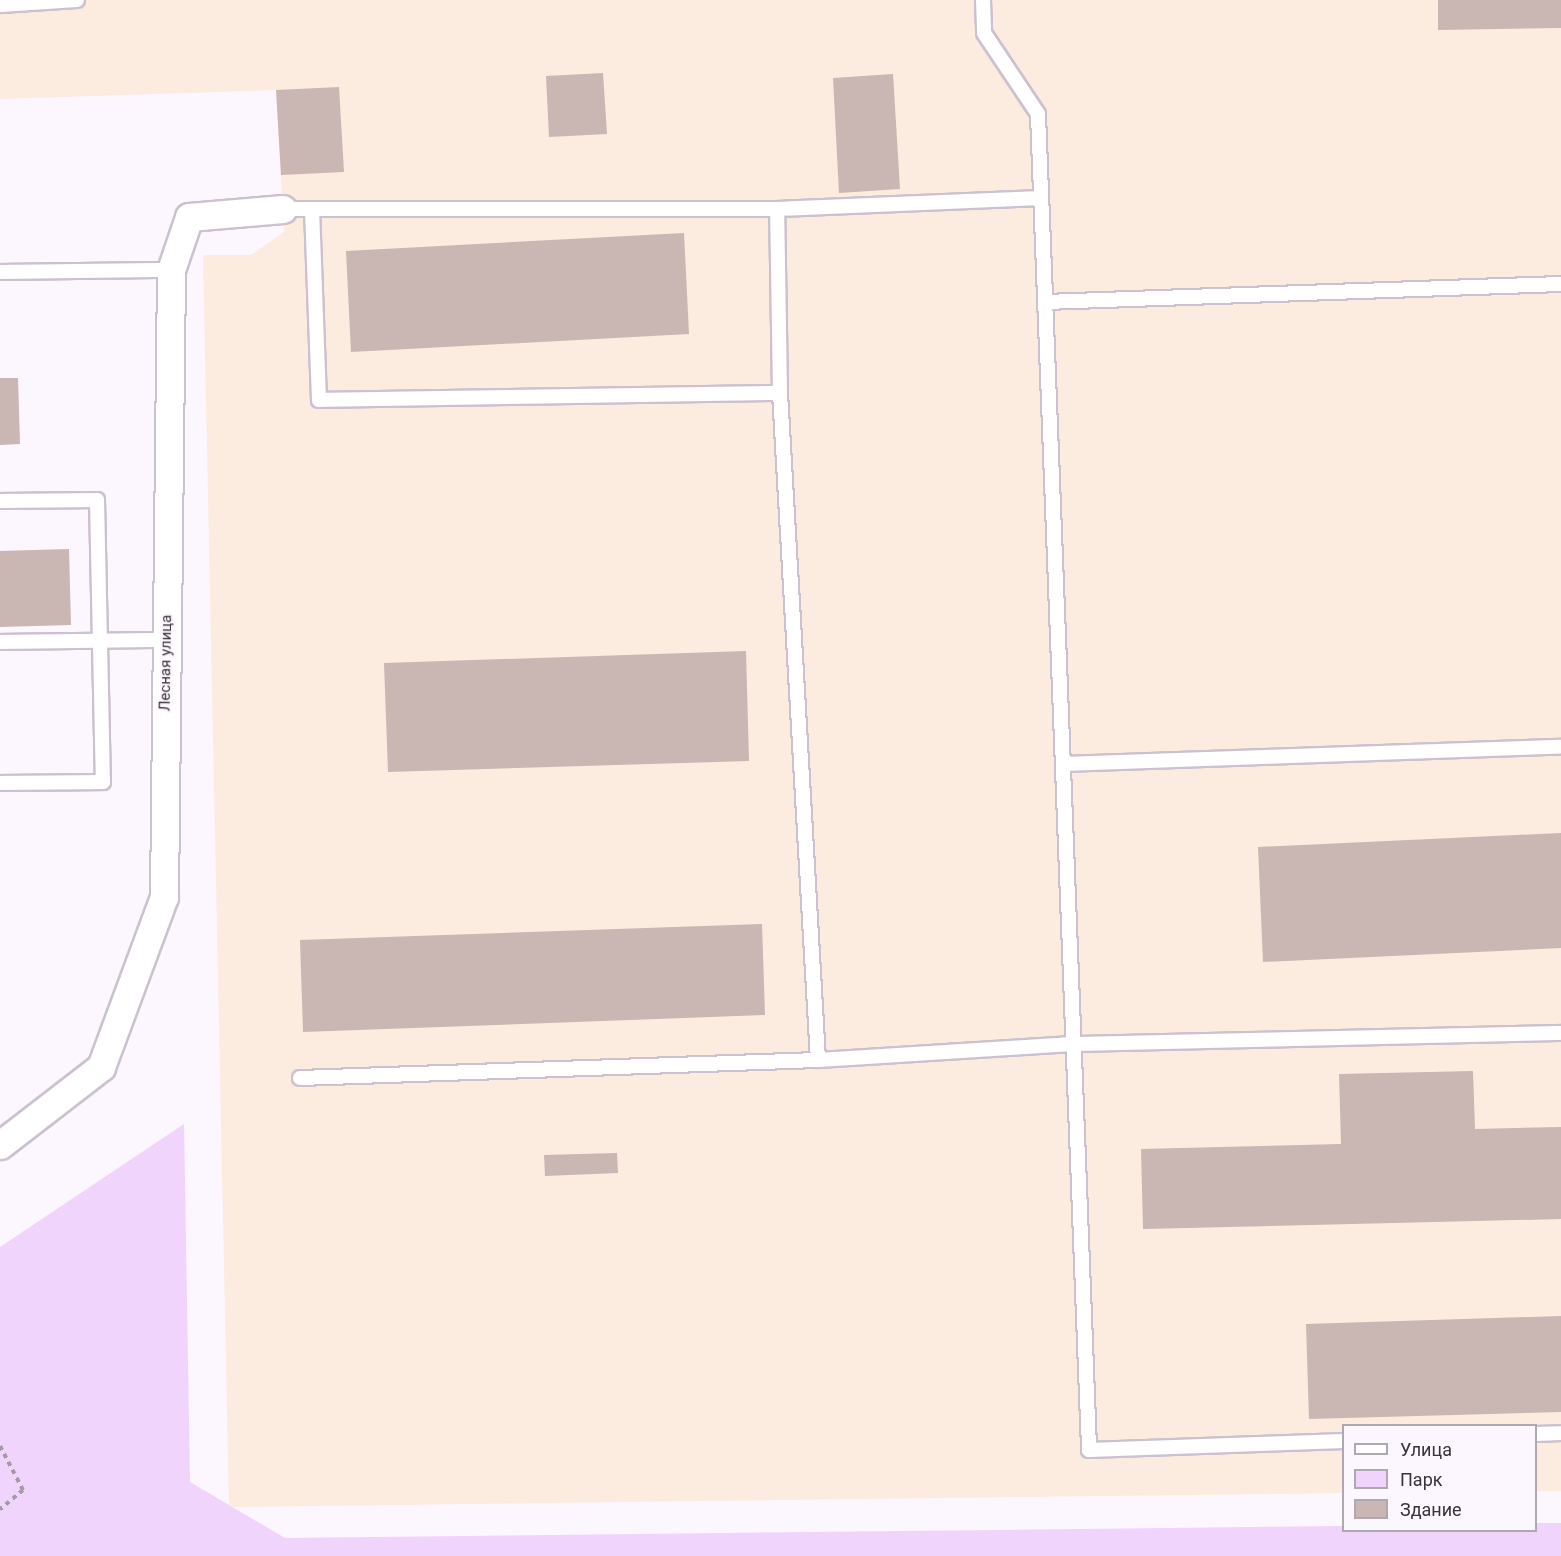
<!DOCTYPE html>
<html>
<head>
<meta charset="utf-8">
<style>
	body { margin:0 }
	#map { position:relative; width:1561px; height:1556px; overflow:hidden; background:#fcf6ff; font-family:Roboto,sans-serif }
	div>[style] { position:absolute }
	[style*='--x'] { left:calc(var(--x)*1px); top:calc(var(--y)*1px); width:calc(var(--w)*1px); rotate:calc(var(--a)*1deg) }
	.industrial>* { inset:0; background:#fcebdf }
	.green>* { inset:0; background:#f0d4fb }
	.building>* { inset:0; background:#cab6b2 }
	.path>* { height:4px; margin-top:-2px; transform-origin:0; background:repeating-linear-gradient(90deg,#a19ba3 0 4.5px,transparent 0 9px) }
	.roads { filter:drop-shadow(2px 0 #cbc1cf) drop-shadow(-2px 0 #cbc1cf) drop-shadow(0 2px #cbc1cf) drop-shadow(0 -2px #cbc1cf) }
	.service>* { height:14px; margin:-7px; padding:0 7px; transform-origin:7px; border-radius:7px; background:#fff }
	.minor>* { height:27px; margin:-13.5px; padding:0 13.5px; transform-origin:13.5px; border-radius:13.5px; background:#fff }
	span { translate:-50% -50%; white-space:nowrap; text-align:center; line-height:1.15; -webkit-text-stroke:5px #fcf6ff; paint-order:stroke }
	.street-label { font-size:15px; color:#383339 }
	.legend { position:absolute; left:1342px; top:1424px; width:195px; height:108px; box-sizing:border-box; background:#fcf6ff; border:2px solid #aea8b0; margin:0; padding:8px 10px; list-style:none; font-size:18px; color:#383339 }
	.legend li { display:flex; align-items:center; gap:12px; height:30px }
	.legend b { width:30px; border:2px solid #aea8b0 }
</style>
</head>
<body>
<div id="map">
	<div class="industrial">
		<div style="clip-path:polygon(0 0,1561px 0,1561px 1491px,1536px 1491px,1536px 1426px,1344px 1426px,1343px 1493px,229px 1507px,203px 255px,251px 255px,284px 232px,276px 90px,0 99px)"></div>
	</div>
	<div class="green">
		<div style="clip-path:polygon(184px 1124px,190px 1482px,285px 1538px,1343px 1526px,1344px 1530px,1536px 1530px,1536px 1523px,1561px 1523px,1561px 1556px,0 1556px,0 1247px)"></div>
	</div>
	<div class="building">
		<div style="clip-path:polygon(1438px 0,1561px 0,1561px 28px,1438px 30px)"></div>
		<div style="clip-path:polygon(603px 73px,607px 134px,549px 137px,546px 76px)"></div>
		<div style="clip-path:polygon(893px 74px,900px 189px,839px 193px,833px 78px)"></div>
		<div style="clip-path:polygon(339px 87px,344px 172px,281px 175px,276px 90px)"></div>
		<div style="clip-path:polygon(684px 233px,689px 334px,351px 352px,346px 251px)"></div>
		<div style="clip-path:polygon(0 378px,18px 378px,20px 444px,0 445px)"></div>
		<div style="clip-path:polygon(69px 549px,71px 625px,0 627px,0 551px)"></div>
		<div style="clip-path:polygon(746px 651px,749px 761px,388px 772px,384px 663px)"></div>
		<div style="clip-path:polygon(1561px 833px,1561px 948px,1263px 962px,1258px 847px)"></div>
		<div style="clip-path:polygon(762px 924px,765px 1015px,303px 1032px,300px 940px)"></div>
		<div style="clip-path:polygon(1473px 1071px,1475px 1129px,1561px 1127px,1561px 1219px,1143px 1229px,1141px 1149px,1341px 1144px,1339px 1074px)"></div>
		<div style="clip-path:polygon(617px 1153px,618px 1173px,545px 1176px,544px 1155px)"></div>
		<div style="clip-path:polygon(1561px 1316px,1561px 1412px,1309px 1419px,1306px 1324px)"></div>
	</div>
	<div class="path">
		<div style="--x:0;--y:1446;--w:50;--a:62.4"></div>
		<div style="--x:23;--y:1490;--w:30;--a:140"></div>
	</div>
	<div class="roads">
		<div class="service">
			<div style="--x:983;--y:0;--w:33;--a:88"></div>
			<div style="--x:984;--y:33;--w:97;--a:56.3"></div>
			<div style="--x:1038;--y:114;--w:1337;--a:87.81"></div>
			<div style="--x:1089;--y:1450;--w:255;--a:-2"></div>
			<div style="--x:0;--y:5;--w:77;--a:-3.7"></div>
			<div style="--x:283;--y:209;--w:494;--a:0"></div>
			<div style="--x:777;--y:209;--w:264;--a:-2.4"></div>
			<div style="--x:312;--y:209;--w:191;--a:87.9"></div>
			<div style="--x:319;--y:400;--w:461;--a:-0.9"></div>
			<div style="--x:780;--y:393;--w:184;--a:-90.9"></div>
			<div style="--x:0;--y:272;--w:171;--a:-0.7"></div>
			<div style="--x:1045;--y:302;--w:516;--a:-2"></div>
			<div style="--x:0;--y:501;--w:97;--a:-0.6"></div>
			<div style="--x:97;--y:500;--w:282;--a:88.8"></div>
			<div style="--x:103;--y:782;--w:103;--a:179.4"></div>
			<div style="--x:0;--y:642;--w:167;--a:-0.7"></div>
			<div style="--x:1063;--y:764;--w:498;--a:-2"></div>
			<div style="--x:818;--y:1060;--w:256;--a:-3.6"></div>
			<div style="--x:1073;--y:1044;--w:488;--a:-1.3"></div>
			<div style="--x:300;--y:1078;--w:518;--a:-1.99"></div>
			<div style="--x:818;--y:1060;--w:668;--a:-93.26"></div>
			<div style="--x:1536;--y:1434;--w:25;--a:-2"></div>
		</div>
		<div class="minor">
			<div style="--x:0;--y:1145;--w:128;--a:-37.7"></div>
			<div style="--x:101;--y:1067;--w:181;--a:-69.7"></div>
			<div style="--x:164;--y:897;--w:627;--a:-89.36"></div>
			<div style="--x:171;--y:270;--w:56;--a:-71.2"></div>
			<div style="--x:189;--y:217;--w:94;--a:-4.9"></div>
		</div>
	</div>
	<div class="street-label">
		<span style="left:166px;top:663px;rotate:-89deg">Лесная улица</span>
	</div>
	<ul class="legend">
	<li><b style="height:8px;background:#fff"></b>Улица</li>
	<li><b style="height:16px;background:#f0d4fb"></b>Парк</li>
	<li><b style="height:16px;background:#cab6b2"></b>Здание</li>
	</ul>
</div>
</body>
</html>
